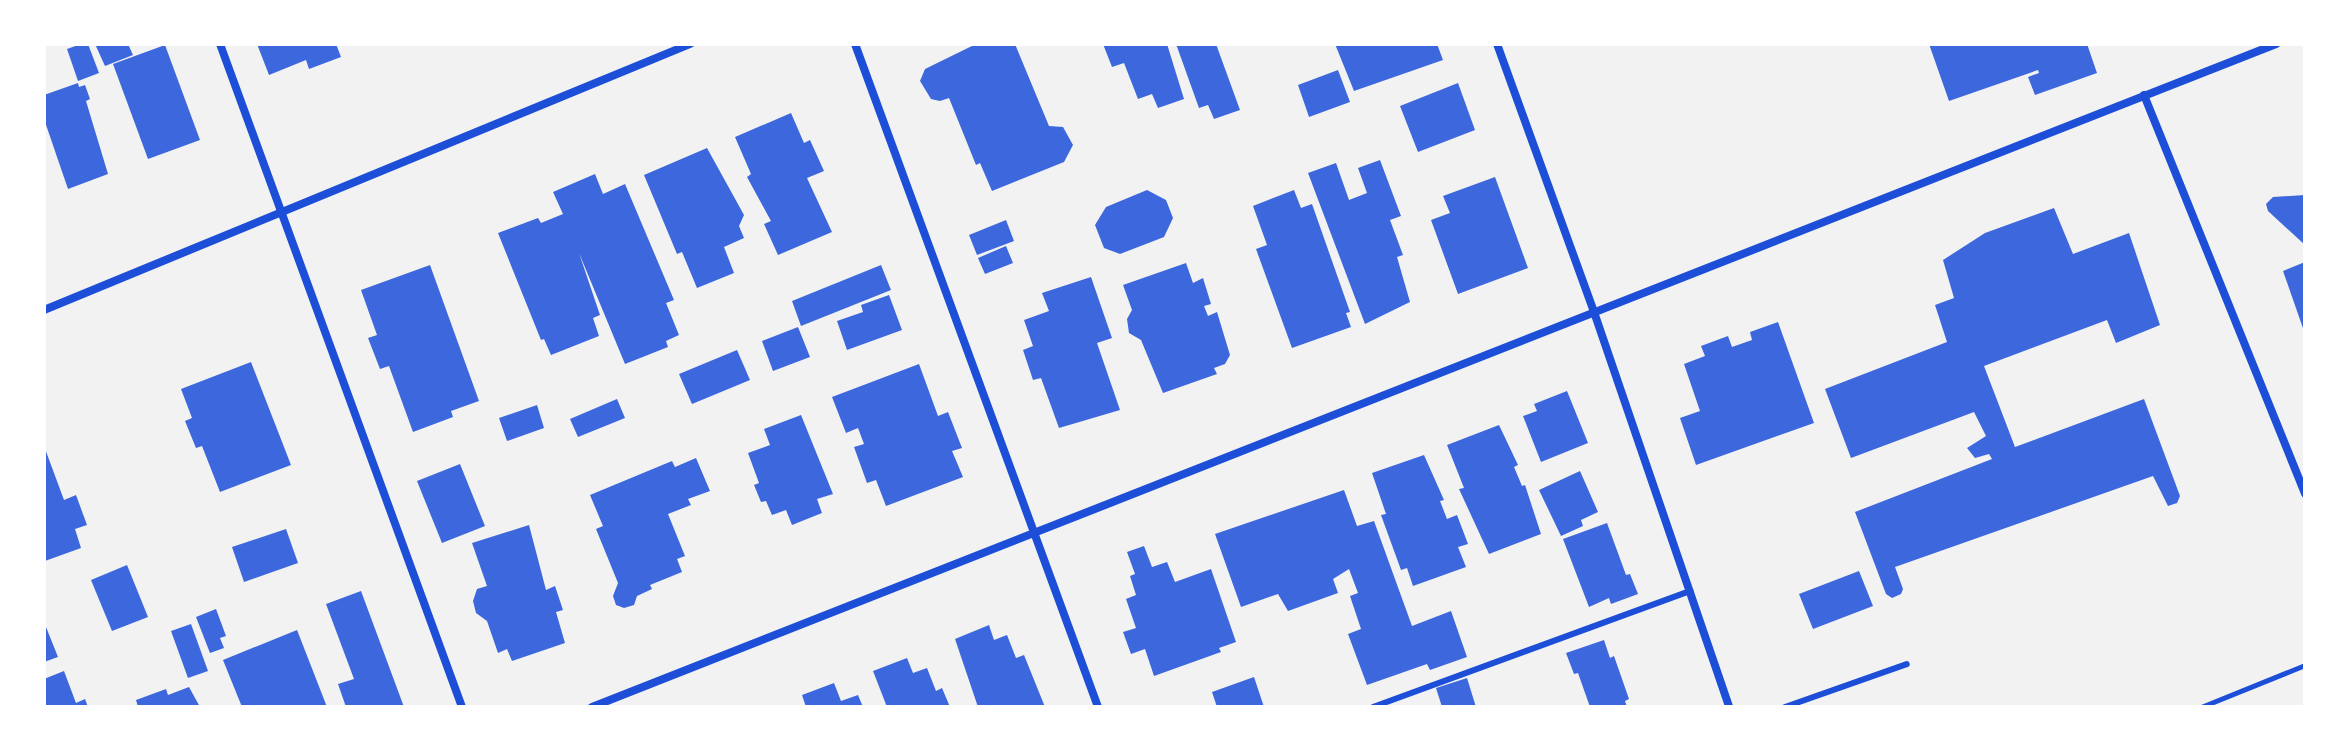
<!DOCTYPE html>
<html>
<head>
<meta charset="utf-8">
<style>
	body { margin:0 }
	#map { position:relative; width:2349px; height:751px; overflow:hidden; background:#f2f2f2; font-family:Cabin,sans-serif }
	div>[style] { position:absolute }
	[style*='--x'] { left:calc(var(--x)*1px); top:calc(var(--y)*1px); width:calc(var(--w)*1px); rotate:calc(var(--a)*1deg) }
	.building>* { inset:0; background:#3d67dc }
	.path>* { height:5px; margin:-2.5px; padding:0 2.5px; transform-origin:2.5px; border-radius:2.5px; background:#1d4ed8 }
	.service>* { height:6px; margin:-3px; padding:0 3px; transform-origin:3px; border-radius:3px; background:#1d4ed8 }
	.minor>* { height:8px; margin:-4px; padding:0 4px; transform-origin:4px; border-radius:4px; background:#1d4ed8 }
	span { translate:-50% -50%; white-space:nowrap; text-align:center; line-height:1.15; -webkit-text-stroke:8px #fff; paint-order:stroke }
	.frame { position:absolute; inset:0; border:46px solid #fff; pointer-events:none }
</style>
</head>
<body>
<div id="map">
	<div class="building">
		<div style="clip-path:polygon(81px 44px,88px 44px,99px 73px,78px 81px,67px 49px)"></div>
		<div style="clip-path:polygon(95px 44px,128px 44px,133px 55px,105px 66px)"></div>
		<div style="clip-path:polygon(257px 44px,336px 44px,341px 57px,309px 69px,306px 60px,269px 75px)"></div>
		<div style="clip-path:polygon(976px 44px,1015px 44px,1049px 126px,1063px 127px,1073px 145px,1064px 162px,992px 191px,980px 163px,976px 165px,949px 98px,940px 101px,931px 99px,920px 81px,925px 69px)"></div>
		<div style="clip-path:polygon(1103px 44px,1167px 44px,1184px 99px,1158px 108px,1152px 94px,1138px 99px,1124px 63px,1112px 67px)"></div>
		<div style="clip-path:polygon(1176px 44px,1216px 44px,1240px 110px,1214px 119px,1208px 105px,1199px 108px)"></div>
		<div style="clip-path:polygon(1335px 44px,1437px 44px,1443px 60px,1354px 91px)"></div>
		<div style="clip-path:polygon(1929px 44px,2087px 44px,2097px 73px,2035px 95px,2028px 77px,2039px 73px,2038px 70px,1949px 101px)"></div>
		<div style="clip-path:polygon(165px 45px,200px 140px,148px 159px,113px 64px)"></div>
		<div style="clip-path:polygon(1338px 70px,1350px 102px,1309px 117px,1298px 85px)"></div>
		<div style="clip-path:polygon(78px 83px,79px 87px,85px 85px,90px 99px,86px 101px,108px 174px,68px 189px,44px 119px,44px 95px)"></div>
		<div style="clip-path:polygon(1458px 83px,1475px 130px,1418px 152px,1400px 106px)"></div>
		<div style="clip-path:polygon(791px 113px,804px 143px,810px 140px,824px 171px,807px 178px,832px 232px,778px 255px,764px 224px,771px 221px,747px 177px,751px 174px,735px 137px)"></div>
		<div style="clip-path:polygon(707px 148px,744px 215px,739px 226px,744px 238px,724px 247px,734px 273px,697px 288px,682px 252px,677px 254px,644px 175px)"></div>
		<div style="clip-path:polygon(1380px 160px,1401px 216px,1390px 220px,1403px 255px,1397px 257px,1410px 302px,1365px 324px,1308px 173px,1336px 163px,1349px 200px,1367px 193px,1358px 168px)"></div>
		<div style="clip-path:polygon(595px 174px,603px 194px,625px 184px,674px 300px,666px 303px,679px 335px,666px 341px,668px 347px,625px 364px,579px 253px,600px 315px,593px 318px,599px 336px,551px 355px,544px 339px,541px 340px,498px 233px,538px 218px,541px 223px,563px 214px,553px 192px)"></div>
		<div style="clip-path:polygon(1495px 177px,1528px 268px,1458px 294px,1431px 220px,1450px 213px,1443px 196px)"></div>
		<div style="clip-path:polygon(1147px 190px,1166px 200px,1173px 218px,1164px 237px,1120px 254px,1104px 248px,1095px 225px,1106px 207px)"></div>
		<div style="clip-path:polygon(1294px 190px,1301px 208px,1312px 204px,1350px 312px,1346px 313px,1351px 327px,1292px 348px,1256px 249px,1267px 245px,1253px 206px)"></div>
		<div style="clip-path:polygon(2305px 195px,2305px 245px,2268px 211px,2266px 204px,2273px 197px)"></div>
		<div style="clip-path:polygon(2054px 208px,2073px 254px,2129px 233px,2160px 325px,2116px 343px,2107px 320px,1984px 366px,2015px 447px,2144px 399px,2180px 496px,2177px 503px,2168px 506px,2153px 476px,1895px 567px,1903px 589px,1901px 594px,1892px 598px,1886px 594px,1855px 512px,1992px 459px,1989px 454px,1975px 458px,1967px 448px,1986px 436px,1974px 412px,1851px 458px,1825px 389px,1947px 342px,1935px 305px,1954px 298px,1943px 260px,1985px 233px)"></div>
		<div style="clip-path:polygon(1006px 220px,1014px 241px,977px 255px,969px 235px)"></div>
		<div style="clip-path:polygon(1006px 246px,1013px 263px,985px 274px,978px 258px)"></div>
		<div style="clip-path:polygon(2305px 262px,2305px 334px,2283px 271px)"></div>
		<div style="clip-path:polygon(1186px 263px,1193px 283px,1203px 278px,1211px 304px,1204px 306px,1208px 316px,1217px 312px,1230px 355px,1225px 364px,1214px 368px,1217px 374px,1163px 393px,1141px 340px,1129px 333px,1127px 319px,1132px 310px,1123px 285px)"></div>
		<div style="clip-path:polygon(430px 265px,479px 401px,451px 411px,453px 417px,413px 432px,389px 366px,380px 369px,368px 338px,377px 335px,361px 290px)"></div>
		<div style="clip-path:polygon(881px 265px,891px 290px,801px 326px,792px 301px)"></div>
		<div style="clip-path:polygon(1091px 277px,1112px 338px,1097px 343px,1120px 410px,1059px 428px,1041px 378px,1033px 380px,1023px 350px,1033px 346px,1024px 320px,1049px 311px,1042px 293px)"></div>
		<div style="clip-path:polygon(889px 295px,902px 330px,847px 350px,837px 321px,863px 312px,861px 305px)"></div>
		<div style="clip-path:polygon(1778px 322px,1814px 423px,1696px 465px,1680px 418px,1700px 411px,1684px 364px,1705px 356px,1701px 346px,1728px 336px,1732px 347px,1752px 340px,1750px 332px)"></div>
		<div style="clip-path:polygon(798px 327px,810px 357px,773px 371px,762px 341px)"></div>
		<div style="clip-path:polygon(737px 350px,750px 380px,692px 404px,679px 374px)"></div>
		<div style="clip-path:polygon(251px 362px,291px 465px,220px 492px,202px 446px,196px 448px,185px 421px,192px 418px,181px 389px)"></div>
		<div style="clip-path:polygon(919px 364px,938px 416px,948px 412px,962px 448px,952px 451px,963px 477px,886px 506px,876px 480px,867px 483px,854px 447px,864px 444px,858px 428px,846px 433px,832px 397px)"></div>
		<div style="clip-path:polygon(1567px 391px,1588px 443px,1541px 462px,1523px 416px,1537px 411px,1534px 404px)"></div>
		<div style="clip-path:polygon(617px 399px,625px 418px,578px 437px,570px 419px)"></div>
		<div style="clip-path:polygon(537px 405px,544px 428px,507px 441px,499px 418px)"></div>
		<div style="clip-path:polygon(801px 415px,833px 494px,817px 499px,822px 513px,792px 525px,786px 510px,772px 515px,766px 501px,761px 502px,754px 485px,759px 483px,748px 453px,770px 445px,764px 429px)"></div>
		<div style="clip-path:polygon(1499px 425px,1518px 465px,1514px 467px,1522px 486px,1525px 485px,1541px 534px,1489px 554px,1459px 489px,1464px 488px,1447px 445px)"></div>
		<div style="clip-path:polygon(44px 446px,64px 500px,76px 495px,87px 525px,75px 529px,81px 548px,45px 561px)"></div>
		<div style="clip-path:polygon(1424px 455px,1444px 500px,1440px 501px,1447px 519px,1457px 515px,1468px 544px,1458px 547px,1466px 567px,1413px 586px,1407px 568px,1401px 570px,1381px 515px,1386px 514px,1372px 473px)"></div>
		<div style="clip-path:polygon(696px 458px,710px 491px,688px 499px,691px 505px,668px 514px,685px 556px,677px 559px,682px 572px,650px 585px,652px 589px,637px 596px,634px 605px,624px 608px,616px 605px,613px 596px,618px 583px,596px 529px,603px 526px,590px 495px,672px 461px,675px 467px)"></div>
		<div style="clip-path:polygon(460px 464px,485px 526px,442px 543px,417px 481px)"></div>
		<div style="clip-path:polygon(1580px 471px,1598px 512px,1581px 520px,1583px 526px,1561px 536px,1539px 490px)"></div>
		<div style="clip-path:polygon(1344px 490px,1357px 526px,1374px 521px,1412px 626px,1451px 611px,1467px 657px,1430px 670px,1427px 664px,1367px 685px,1348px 634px,1361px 629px,1350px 596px,1358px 593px,1349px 569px,1333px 579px,1338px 593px,1288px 611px,1278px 594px,1241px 607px,1215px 534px)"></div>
		<div style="clip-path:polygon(1607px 523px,1626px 575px,1630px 574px,1638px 594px,1611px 604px,1609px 598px,1589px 607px,1563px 539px)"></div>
		<div style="clip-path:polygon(529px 525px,546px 590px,555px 586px,563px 610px,556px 612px,565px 643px,512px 661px,507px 649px,498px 653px,487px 621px,476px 613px,473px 601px,477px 589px,487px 586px,472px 543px)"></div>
		<div style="clip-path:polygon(286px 529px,298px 563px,244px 582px,232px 547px)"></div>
		<div style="clip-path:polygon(1144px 546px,1152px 567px,1167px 562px,1175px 582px,1211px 569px,1236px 642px,1219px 648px,1221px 652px,1154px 676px,1145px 649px,1131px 654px,1123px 632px,1136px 628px,1126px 599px,1136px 595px,1130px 576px,1135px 574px,1127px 552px)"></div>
		<div style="clip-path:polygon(127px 565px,148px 617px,112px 631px,91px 580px)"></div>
		<div style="clip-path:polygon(1859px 571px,1873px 606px,1813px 629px,1799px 594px)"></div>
		<div style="clip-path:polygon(361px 591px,404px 707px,346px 707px,338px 684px,354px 679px,326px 604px)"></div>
		<div style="clip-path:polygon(216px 609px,226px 636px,220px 638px,224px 648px,210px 653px,196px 617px)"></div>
		<div style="clip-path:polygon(44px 622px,58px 657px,44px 662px)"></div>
		<div style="clip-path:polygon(191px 624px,208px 671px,188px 678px,171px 631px)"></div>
		<div style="clip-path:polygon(989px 625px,994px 640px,1007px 635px,1016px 658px,1024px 655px,1045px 707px,978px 707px,955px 639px)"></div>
		<div style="clip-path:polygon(297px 630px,327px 707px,242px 707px,223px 660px)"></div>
		<div style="clip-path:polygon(1604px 640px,1610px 658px,1614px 656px,1629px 699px,1625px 701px,1627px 707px,1590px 707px,1578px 673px,1574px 674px,1566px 653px)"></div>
		<div style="clip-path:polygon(907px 658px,913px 673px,927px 668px,936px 691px,942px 688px,950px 707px,887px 707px,873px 671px)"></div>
		<div style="clip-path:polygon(64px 671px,76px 703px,85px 699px,88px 707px,44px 707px,44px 679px)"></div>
		<div style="clip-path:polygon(1254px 677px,1264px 707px,1217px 707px,1212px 692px)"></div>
		<div style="clip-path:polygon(1467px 678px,1476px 707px,1442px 707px,1436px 688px)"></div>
		<div style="clip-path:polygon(834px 683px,841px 701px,858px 695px,863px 707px,806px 707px,802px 695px)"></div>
		<div style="clip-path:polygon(189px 687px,200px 707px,138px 707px,136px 700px,166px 689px,168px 695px)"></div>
	</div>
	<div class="path">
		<div style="--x:2201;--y:707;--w:112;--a:-22"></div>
	</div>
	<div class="service">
		<div style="--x:1373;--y:707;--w:338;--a:-20.1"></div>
		<div style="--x:1785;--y:707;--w:129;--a:-19.4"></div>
	</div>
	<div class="minor">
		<div style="--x:220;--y:44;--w:706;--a:69.95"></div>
		<div style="--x:855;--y:44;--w:706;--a:69.87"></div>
		<div style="--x:1497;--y:44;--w:285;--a:70.1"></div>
		<div style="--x:1594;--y:312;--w:417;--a:71.1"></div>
		<div style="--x:2144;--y:95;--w:430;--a:68"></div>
		<div style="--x:44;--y:310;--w:699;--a:-22.38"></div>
		<div style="--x:592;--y:707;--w:1810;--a:-21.49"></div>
	</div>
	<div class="frame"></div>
</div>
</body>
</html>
